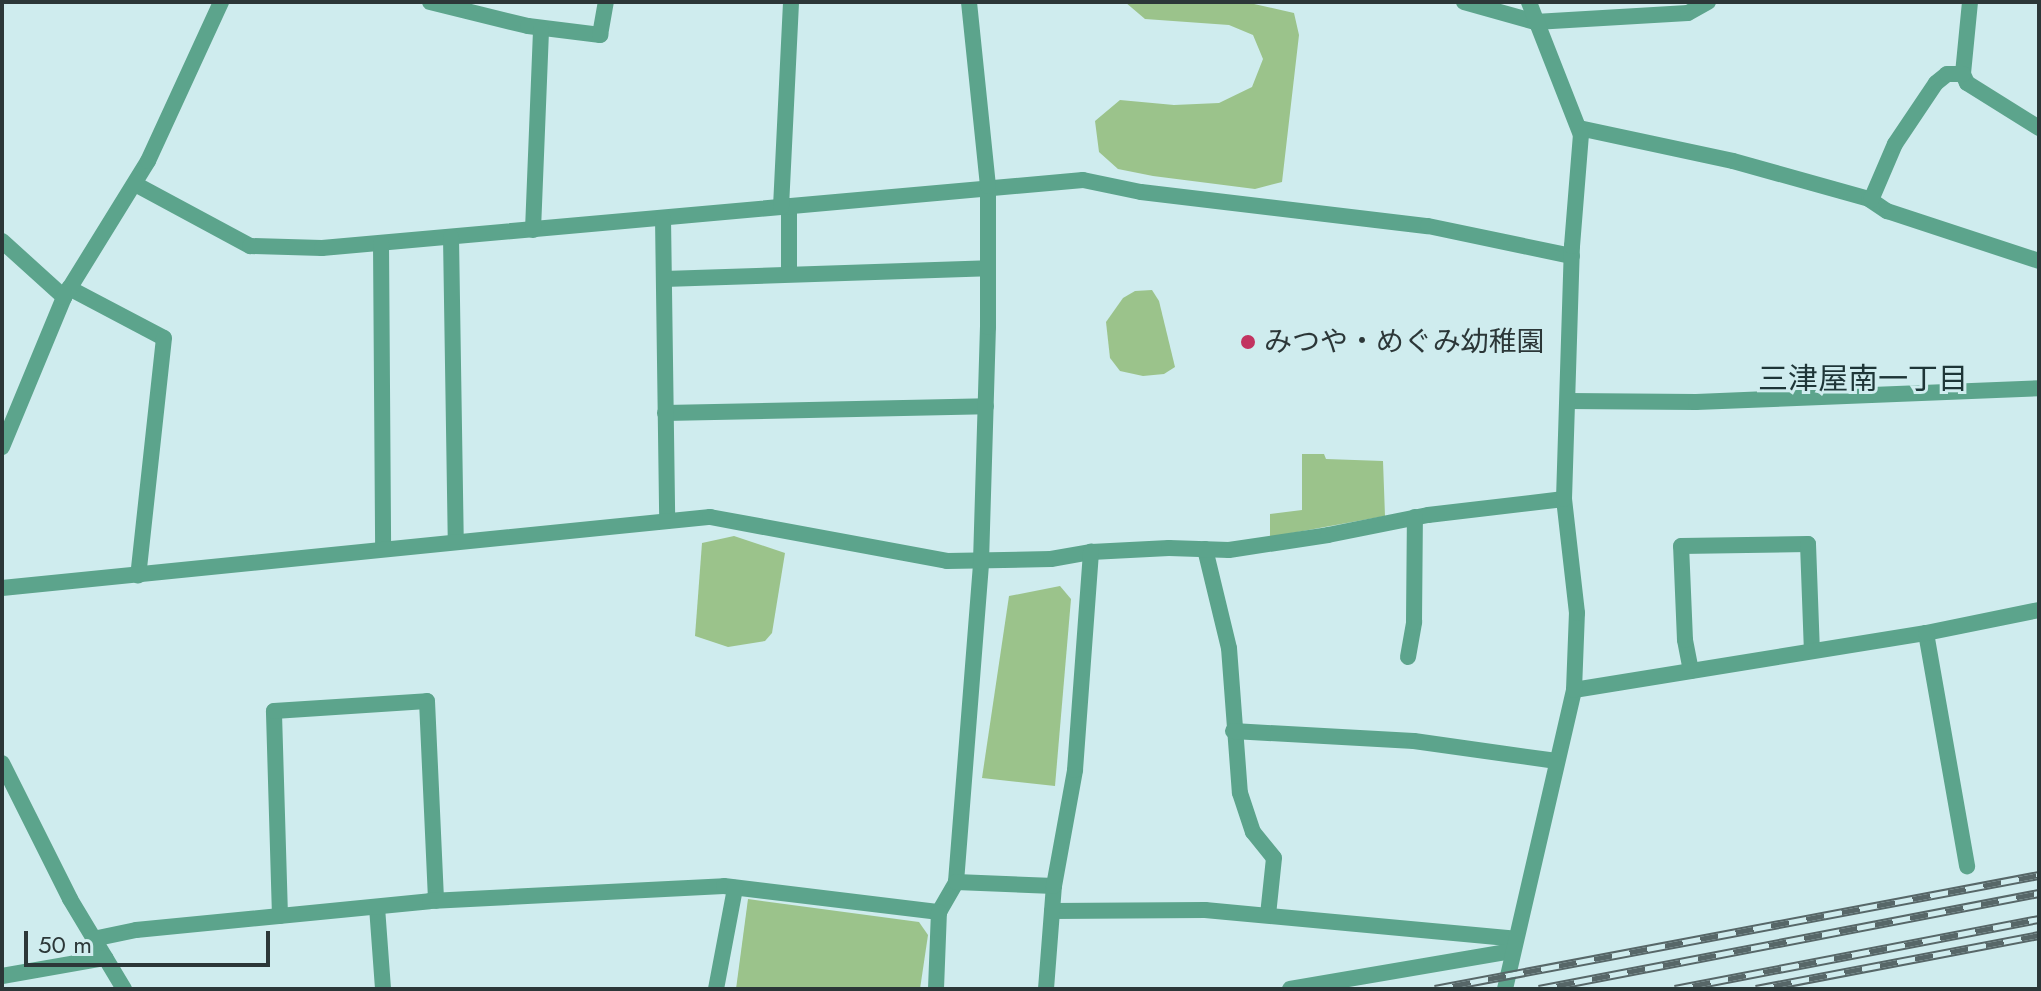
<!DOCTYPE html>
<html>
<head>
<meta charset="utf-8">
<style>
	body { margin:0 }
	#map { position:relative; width:2041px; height:991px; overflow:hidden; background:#cfecee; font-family:Jost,"Noto Sans JP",sans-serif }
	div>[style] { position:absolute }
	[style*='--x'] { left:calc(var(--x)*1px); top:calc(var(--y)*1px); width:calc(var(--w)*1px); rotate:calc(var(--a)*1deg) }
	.green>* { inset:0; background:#9bc38b }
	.service>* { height:16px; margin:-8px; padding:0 8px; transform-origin:8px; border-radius:8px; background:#5ca48c }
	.minor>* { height:16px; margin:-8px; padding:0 8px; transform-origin:8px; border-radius:8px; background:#5ca48c }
	.rail>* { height:9px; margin-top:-4.5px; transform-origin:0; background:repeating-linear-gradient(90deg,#cfecee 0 18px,#576768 0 36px); box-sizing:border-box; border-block:2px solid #576768 }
	.dots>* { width:22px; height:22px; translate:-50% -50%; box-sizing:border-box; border:4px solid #cfecee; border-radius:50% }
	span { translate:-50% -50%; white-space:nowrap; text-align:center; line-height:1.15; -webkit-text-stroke:6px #cfecee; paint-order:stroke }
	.poi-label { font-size:28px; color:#2c3738 }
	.left { translate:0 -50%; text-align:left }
	.neighbourhood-label { font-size:30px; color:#1e3537 }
	.frame { position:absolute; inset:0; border:4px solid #2c3738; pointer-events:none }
	.scale { position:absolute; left:24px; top:931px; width:246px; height:36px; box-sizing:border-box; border:4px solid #2c3738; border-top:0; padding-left:10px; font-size:24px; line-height:28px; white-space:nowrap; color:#2c3738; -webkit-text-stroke:6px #cfecee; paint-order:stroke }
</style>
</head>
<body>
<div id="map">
	<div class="green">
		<div style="clip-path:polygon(1125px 2px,1245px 2px,1294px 13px,1299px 35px,1282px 182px,1255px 189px,1153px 176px,1118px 169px,1099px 152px,1095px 121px,1120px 100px,1174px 105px,1219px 103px,1252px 87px,1263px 59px,1253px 35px,1229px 25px,1145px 19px)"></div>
		<div style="clip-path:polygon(1152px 290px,1159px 301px,1175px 367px,1164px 374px,1143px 376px,1120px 371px,1110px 358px,1106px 322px,1123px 298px,1135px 291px)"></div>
		<div style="clip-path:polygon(1302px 454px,1324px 454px,1326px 459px,1383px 461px,1385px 516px,1270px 537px,1270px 514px,1302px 510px)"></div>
		<div style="clip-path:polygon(734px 536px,785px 553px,772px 633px,765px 641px,728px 647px,695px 636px,702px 543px)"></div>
		<div style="clip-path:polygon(1060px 586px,1071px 599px,1055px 786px,982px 778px,1009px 596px)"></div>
		<div style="clip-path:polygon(748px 899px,919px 922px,928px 935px,920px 989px,736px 989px)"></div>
	</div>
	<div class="service">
		<div style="--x:1970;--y:2;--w:72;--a:95.6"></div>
		<div style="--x:1963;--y:74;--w:10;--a:66"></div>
		<div style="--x:1967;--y:83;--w:85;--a:32"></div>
		<div style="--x:1579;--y:128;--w:157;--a:12.1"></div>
		<div style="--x:1733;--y:161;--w:141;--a:15.6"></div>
		<div style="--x:1869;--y:199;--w:22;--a:34"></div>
		<div style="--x:1887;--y:211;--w:160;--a:18.2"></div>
		<div style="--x:1871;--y:200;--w:61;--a:-66.8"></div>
		<div style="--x:1895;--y:144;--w:73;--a:-56.1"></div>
		<div style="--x:1936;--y:83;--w:14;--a:-39"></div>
		<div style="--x:1947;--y:74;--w:16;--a:0"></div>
		<div style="--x:789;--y:274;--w:68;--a:-90"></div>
		<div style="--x:664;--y:279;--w:324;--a:-1.9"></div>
		<div style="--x:665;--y:413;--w:321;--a:-1.2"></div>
		<div style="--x:1926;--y:633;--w:237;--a:80"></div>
	</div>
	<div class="minor">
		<div style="--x:430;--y:2;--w:101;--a:13.8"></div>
		<div style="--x:528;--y:26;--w:73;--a:7.1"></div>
		<div style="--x:600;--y:35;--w:34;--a:-80"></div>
		<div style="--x:1464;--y:2;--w:74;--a:15.7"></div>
		<div style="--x:1535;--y:22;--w:153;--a:-3.4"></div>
		<div style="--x:1688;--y:13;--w:23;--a:-29"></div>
		<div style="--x:135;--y:184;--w:131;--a:28.3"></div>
		<div style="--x:250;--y:246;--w:72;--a:1.6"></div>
		<div style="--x:322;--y:248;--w:764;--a:-5.11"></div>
		<div style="--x:1083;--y:180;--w:59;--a:11.7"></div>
		<div style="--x:1141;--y:192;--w:289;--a:6.8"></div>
		<div style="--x:1428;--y:226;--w:147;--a:11.8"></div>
		<div style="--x:781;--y:207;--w:205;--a:-87.2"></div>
		<div style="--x:663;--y:218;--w:303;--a:89.2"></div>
		<div style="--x:533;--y:230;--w:201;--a:-87.7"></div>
		<div style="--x:451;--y:237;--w:304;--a:89.1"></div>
		<div style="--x:2;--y:241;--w:84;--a:42.1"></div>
		<div style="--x:381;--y:243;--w:305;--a:89.6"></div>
		<div style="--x:69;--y:288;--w:107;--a:27.8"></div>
		<div style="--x:164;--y:338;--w:239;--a:96.2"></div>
		<div style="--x:1568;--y:401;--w:128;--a:0.4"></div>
		<div style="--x:1696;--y:402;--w:343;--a:-2.3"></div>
		<div style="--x:2;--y:447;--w:162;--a:-67.5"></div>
		<div style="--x:64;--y:297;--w:160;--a:-58.3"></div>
		<div style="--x:148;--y:161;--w:175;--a:-65.3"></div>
		<div style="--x:1205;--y:549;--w:102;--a:76.4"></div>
		<div style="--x:1229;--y:648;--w:145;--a:85.7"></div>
		<div style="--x:1240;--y:793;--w:41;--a:71.6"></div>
		<div style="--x:1253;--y:832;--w:33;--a:51"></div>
		<div style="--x:1274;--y:858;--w:57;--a:96"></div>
		<div style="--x:2;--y:588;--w:712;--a:-5.73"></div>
		<div style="--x:710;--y:517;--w:241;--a:10.5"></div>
		<div style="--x:947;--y:561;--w:104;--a:-1.1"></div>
		<div style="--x:1051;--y:559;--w:41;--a:-9.9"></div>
		<div style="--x:1091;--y:552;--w:78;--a:-2.9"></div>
		<div style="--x:1169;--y:548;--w:60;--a:1.9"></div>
		<div style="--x:1229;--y:550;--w:100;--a:-8.6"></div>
		<div style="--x:1328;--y:535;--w:102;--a:-11.3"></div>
		<div style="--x:1428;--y:515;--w:137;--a:-6.7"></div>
		<div style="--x:1408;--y:657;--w:36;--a:-80"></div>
		<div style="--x:1414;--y:622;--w:105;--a:-89.5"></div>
		<div style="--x:1691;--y:671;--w:32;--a:-101"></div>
		<div style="--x:1685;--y:640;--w:94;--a:-92.4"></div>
		<div style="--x:1681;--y:546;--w:127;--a:-0.9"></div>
		<div style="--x:1808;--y:544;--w:107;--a:87.9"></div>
		<div style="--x:1574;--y:690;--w:357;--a:-9.2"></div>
		<div style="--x:1926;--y:633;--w:115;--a:-11.5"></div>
		<div style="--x:1233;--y:731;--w:181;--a:3.2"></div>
		<div style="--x:1414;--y:741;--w:144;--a:8"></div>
		<div style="--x:2;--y:763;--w:152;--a:63.4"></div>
		<div style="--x:70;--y:899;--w:105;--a:59"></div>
		<div style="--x:956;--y:882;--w:321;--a:-85.5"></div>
		<div style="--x:981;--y:562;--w:235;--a:-88.3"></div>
		<div style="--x:988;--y:327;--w:141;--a:-90"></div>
		<div style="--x:988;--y:186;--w:185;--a:-95.9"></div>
		<div style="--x:377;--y:907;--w:82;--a:85.8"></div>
		<div style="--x:1052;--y:911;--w:153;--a:-0.4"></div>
		<div style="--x:1205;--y:910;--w:312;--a:5.3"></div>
		<div style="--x:280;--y:916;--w:205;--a:-91.7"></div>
		<div style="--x:274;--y:711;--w:153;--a:-3.7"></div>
		<div style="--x:427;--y:701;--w:200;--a:87.4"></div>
		<div style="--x:93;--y:939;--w:44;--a:-11.8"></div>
		<div style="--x:136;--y:930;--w:295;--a:-5.6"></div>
		<div style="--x:430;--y:901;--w:294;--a:-2.9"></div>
		<div style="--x:724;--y:886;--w:217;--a:6.9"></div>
		<div style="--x:939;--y:912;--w:34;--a:-60"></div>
		<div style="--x:956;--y:882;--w:98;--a:2.3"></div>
		<div style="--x:2;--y:976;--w:105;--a:-9.9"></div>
		<div style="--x:716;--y:989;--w:103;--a:-79.3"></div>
		<div style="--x:936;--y:989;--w:77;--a:-87.8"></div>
		<div style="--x:1046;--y:989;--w:103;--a:-85.6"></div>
		<div style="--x:1054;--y:886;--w:118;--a:-79.7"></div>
		<div style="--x:1075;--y:770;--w:219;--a:-85.8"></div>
		<div style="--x:1290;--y:989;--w:226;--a:-9.7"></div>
		<div style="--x:1505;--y:989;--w:307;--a:-77"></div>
		<div style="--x:1574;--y:690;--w:77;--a:-87.8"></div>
		<div style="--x:1577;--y:613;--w:115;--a:-96.5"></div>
		<div style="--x:1564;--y:499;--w:253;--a:-88.2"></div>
		<div style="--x:1572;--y:246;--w:111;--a:-85.4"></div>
		<div style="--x:1581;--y:135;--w:143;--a:-111.4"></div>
	</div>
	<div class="rail">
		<div style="--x:1435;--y:989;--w:615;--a:-10.69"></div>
		<div style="--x:1539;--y:989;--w:509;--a:-10.87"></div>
		<div style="--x:1675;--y:989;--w:371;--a:-10.9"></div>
		<div style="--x:1756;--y:989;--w:288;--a:-10.8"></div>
	</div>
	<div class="dots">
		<div style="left:1248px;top:342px;background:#c23360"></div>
	</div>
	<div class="poi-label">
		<span class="left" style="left:1264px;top:342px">みつや・めぐみ幼稚園</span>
	</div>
	<div class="neighbourhood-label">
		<span style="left:1863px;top:379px">三津屋南一丁目</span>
	</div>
	<div class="frame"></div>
	<div class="scale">50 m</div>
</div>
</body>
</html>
